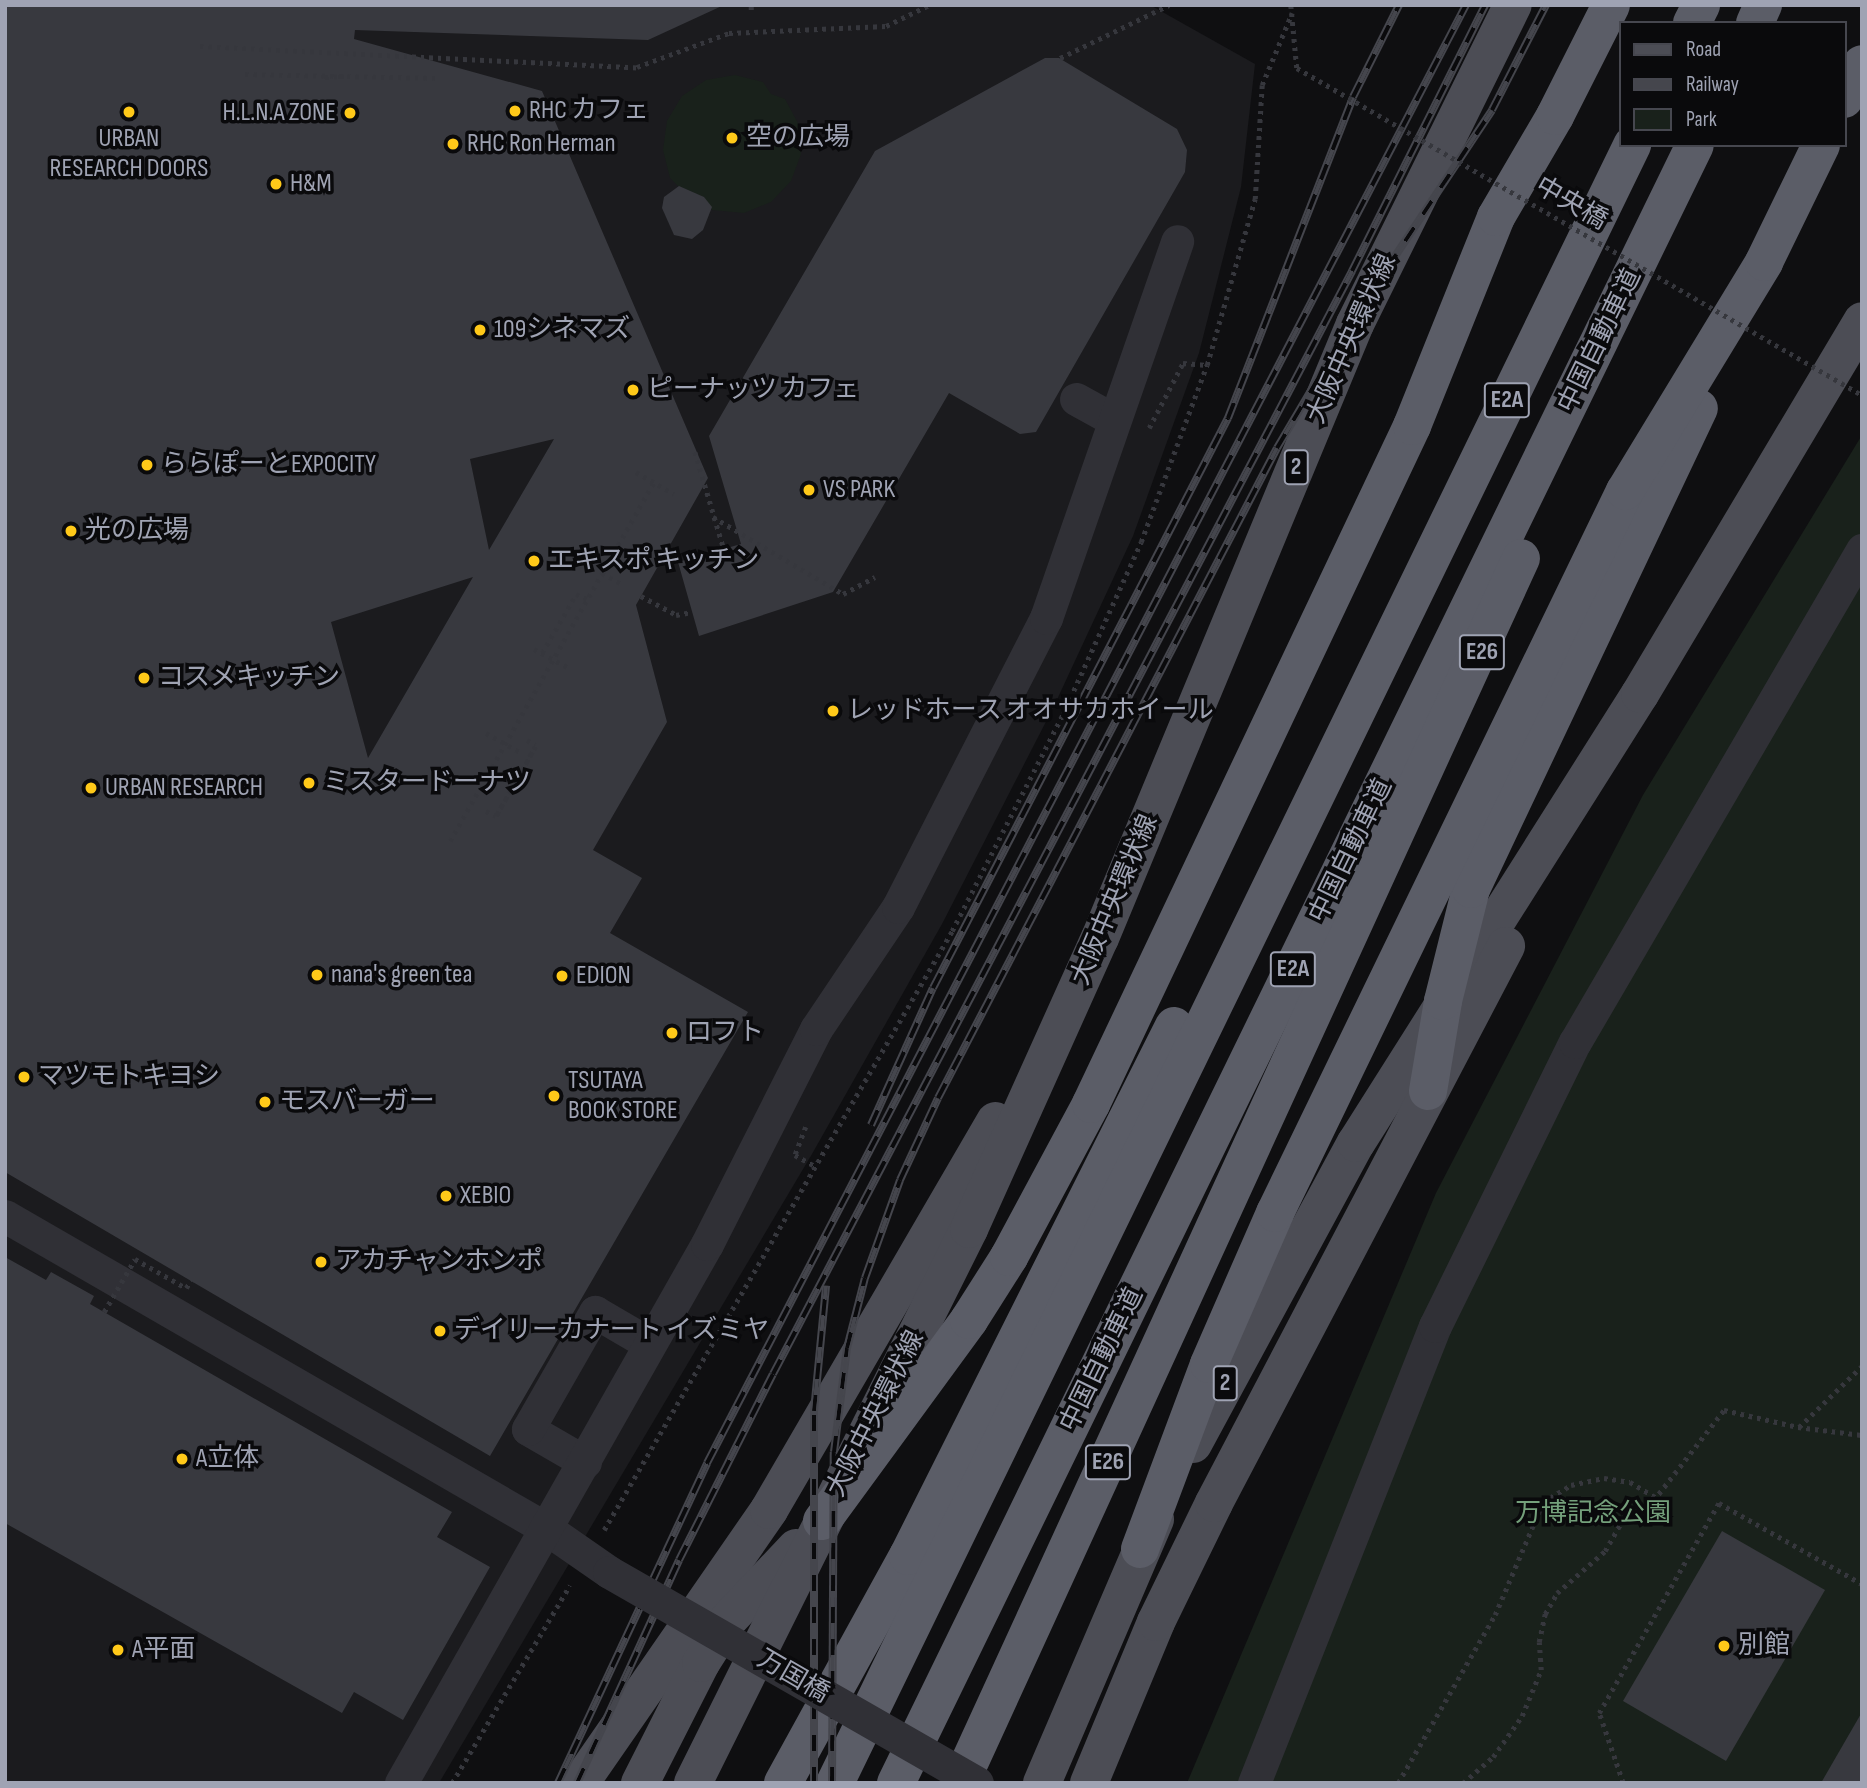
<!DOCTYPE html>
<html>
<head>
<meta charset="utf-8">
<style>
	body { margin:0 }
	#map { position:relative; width:1867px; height:1788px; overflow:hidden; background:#0f0f11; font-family:"Sofia Sans Condensed","Noto Sans JP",sans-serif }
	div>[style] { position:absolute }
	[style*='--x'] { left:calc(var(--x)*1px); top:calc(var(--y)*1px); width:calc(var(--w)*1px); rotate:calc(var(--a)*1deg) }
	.built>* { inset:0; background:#1b1b1e }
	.green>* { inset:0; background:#19211b }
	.building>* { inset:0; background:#38393f }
	.path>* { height:4.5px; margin-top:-2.25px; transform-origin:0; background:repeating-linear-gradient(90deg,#36373d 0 3.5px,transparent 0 8.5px) }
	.minor>* { height:33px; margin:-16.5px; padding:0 16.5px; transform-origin:16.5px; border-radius:16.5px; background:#303036 }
	.major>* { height:38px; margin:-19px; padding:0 19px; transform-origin:19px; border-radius:19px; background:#4c4d55 }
	.highway>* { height:38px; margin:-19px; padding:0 19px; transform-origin:19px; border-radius:19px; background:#5b5d67 }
	.rail>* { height:8px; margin-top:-4px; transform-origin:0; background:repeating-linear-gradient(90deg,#0a0a0c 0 16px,#45464d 0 32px); box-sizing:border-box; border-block:2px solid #45464d }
	.path-bridge>* { height:4.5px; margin-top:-2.25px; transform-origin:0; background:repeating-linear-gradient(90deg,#36373d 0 3.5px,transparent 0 8.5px) }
	.minor-bridge>* { height:33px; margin:-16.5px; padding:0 16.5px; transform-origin:16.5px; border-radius:16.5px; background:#303036 }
	.dots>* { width:19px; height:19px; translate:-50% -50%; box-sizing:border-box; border:4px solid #0a0a0c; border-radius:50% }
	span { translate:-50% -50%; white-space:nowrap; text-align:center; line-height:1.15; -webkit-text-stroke:7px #0a0a0c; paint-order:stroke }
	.shield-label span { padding:2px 5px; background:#0a0a0c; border:2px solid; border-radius:5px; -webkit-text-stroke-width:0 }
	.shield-label { font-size:24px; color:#9fa3b3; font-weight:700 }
	.poi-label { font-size:26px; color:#9fa3b3 }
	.left { translate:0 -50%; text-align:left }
	.right { translate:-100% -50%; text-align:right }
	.street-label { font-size:26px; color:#9fa3b3 }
	.park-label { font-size:26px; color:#74a07b }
	.frame { position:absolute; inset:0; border:7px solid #9fa3b3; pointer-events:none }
	.legend { position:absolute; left:1619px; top:21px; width:228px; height:126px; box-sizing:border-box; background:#0a0a0c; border:2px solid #46474f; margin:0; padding:9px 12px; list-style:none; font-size:21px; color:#9fa3b3 }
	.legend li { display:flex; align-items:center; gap:14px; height:35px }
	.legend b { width:35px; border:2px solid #46474f }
</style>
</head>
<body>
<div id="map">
	<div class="built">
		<div style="clip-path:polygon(5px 5px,1150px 5px,1255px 64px,1241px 187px,1199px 353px,1133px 536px,1054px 706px,942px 924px,812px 1154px,439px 1783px,5px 1783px)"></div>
	</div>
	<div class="green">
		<div style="clip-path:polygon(735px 75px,763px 82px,771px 94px,785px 99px,799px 125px,801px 154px,791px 181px,771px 202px,744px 213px,712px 210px,704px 197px,678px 186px,670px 178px,663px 150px,667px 121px,682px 96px,706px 80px)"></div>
		<div style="clip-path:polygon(1862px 435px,1862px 1783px,1187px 1783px,1436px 1193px,1643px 795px)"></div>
	</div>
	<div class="building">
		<div style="clip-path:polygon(evenodd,5px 5px,724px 5px,648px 40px,355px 30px,354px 39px,542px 91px,708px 478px,636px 605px,667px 722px,593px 850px,642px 878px,610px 933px,748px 1012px,490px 1456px,5px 1172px,5px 5px,554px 439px,489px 550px,470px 459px,554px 439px,5px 5px,473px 577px,368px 758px,331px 622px,473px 577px)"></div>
		<div style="clip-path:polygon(1045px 58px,1059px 58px,1177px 129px,1187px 150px,1185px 172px,1036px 432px,1020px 434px,949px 393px,833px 592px,699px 636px,678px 562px,741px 544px,709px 436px,875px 151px)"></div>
		<div style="clip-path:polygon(679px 186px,704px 197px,712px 207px,703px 230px,692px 239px,674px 235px,662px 208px,664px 197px)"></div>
		<div style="clip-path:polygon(5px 1257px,46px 1280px,51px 1272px,94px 1296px,90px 1304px,452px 1512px,437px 1537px,490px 1567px,403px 1720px,354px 1692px,342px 1713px,5px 1523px)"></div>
		<div style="clip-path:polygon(1722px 1531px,1825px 1590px,1726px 1761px,1623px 1701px)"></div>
		<div style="clip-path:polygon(1862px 1712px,1862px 1783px,1821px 1783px)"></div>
	</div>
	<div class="path">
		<div style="--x:1291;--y:5;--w:63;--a:84.6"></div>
		<div style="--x:751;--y:10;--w:5;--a:-90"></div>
		<div style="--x:200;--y:46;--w:438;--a:2.8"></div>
		<div style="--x:637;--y:67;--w:98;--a:-20.3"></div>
		<div style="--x:729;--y:33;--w:157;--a:-2.6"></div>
		<div style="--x:886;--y:26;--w:48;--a:-26"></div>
		<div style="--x:1060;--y:58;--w:121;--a:-25.9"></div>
		<div style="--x:245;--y:74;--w:194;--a:1.2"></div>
		<div style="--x:325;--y:77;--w:19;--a:-3"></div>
		<div style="--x:1149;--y:428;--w:73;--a:-62.4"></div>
		<div style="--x:1183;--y:363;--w:24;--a:5"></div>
		<div style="--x:695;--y:452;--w:101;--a:73.4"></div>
		<div style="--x:636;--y:472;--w:44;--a:30.1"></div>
		<div style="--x:713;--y:517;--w:151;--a:30.6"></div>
		<div style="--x:843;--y:594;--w:36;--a:-28"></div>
		<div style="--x:602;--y:573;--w:23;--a:29"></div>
		<div style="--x:641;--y:596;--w:40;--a:28"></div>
		<div style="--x:676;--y:615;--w:16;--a:-11"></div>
		<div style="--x:542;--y:653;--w:68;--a:-60"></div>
		<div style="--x:576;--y:594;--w:12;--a:24"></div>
		<div style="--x:527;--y:740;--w:10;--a:29"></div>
		<div style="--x:486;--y:811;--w:11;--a:27"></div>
		<div style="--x:497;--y:814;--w:75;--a:-60.4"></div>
		<div style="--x:496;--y:816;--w:81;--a:-60.6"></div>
		<div style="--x:450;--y:841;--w:413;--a:-60.4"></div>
		<div style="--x:806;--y:1127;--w:30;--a:111"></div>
		<div style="--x:795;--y:1155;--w:25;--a:29"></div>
		<div style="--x:1799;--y:1427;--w:88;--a:-44.1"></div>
		<div style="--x:604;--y:1530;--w:693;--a:-59.84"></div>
		<div style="--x:952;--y:931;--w:244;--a:-62.9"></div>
		<div style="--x:1063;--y:714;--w:189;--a:-65.6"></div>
		<div style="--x:1141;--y:542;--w:189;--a:-69.6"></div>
		<div style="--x:1207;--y:365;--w:173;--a:-73.9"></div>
		<div style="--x:1255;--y:199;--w:114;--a:-86.5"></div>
		<div style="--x:1262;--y:85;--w:78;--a:-67.4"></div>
		<div style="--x:452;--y:1783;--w:230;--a:-59.2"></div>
		<div style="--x:1398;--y:1783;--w:194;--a:-60"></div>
		<div style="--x:1495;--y:1615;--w:123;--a:-67"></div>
		<div style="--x:1543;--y:1502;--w:33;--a:-31"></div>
		<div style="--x:1571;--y:1485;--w:34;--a:-12"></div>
		<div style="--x:1604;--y:1478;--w:26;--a:9"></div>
		<div style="--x:1630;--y:1482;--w:31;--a:31"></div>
		<div style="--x:1463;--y:1783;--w:40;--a:-41"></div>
		<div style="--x:1493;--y:1757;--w:50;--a:-54.7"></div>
		<div style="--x:1522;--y:1716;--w:50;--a:-67.6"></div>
		<div style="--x:1541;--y:1670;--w:28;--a:-94"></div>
		<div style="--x:1539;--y:1642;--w:29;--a:-78"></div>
		<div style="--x:1545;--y:1614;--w:24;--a:-60"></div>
		<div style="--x:1557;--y:1593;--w:64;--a:-41.2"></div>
		<div style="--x:1605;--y:1551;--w:40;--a:-60.3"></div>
		<div style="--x:1625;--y:1516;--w:18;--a:-6"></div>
		<div style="--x:1643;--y:1514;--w:132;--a:-52.1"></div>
		<div style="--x:1724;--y:1410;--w:76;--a:12.9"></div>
		<div style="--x:1798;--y:1427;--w:64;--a:7.1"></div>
		<div style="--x:1623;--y:1783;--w:74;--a:-108.9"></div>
		<div style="--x:1599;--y:1713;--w:242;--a:-60.3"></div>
		<div style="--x:1719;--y:1503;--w:164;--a:29.5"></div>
	</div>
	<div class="minor">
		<div style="--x:1076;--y:399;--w:43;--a:28.9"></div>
		<div style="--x:5;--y:1216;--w:626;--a:30.01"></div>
		<div style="--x:547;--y:1529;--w:75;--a:34.7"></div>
		<div style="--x:585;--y:1462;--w:66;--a:-149.9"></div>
		<div style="--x:528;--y:1429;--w:135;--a:-60.2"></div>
		<div style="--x:595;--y:1312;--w:61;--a:30.3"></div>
		<div style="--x:401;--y:1783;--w:620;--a:-60.42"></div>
		<div style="--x:707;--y:1244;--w:241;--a:-63.1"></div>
		<div style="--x:816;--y:1029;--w:147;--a:-56.1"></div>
		<div style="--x:898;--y:907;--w:325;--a:-62.9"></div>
		<div style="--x:1046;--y:618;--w:399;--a:-70.8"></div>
		<div style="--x:1254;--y:1783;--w:492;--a:-68.4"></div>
		<div style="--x:1435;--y:1326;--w:317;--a:-63.8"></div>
		<div style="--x:1575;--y:1042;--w:570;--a:-59.74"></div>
	</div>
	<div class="major">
		<div style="--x:1193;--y:1444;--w:342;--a:-61.6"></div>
		<div style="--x:1356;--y:1143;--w:531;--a:-57.69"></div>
		<div style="--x:1640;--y:694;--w:434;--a:-59.2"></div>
		<div style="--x:580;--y:1783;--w:332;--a:-55.3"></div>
		<div style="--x:769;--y:1510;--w:450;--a:-59.8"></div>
		<div style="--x:640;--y:1783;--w:135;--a:-63.1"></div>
		<div style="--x:701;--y:1663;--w:51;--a:-57.9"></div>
		<div style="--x:728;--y:1620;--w:99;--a:-46.6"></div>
		<div style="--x:693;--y:1783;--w:619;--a:-63.52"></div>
		<div style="--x:969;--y:1229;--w:319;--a:-65.8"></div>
		<div style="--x:1100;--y:938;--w:665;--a:-67.45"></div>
		<div style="--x:1355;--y:324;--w:356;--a:-63.7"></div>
		<div style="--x:1042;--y:1783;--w:287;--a:-66.8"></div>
		<div style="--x:1089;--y:1783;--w:174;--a:-67.4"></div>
		<div style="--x:1156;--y:1622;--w:132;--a:-64"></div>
		<div style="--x:1214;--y:1503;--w:629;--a:-62.33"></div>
	</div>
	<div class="highway">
		<div style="--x:1692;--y:23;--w:20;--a:-63"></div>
		<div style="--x:1755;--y:23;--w:20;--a:-66"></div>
		<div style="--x:1844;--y:99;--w:39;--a:-63"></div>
		<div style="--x:1428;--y:1091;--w:91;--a:-80.5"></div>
		<div style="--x:1443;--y:1001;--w:115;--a:-76"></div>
		<div style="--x:1471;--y:889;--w:532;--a:-64.64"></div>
		<div style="--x:822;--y:1521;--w:249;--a:-53.8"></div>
		<div style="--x:969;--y:1320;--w:75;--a:-57.6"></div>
		<div style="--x:1009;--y:1257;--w:174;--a:-61.8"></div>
		<div style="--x:1091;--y:1104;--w:750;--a:-64.66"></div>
		<div style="--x:1412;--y:426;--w:225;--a:-68.1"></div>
		<div style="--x:1496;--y:217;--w:117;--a:-59.7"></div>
		<div style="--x:1555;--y:116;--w:124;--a:-63.2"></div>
		<div style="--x:1140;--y:1549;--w:197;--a:-69.5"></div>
		<div style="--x:1209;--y:1364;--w:165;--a:-66.4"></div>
		<div style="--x:1275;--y:1213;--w:802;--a:-64.14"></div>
		<div style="--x:1625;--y:491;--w:268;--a:-58.7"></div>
		<div style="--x:1764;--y:262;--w:130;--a:-64"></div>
		<div style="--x:783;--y:1783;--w:259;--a:-61.2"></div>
		<div style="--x:908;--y:1556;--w:593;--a:-63.35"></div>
		<div style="--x:835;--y:1783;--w:1822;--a:-64.05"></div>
		<div style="--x:896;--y:1783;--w:1822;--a:-64"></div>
		<div style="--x:960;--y:1783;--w:1347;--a:-65.39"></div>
	</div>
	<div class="rail">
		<div style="--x:871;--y:1125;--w:150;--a:-65.7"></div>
		<div style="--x:933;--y:988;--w:642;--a:-62.64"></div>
		<div style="--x:1228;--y:418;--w:344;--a:-68.7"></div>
		<div style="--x:1353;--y:97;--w:103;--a:-63.4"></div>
		<div style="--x:558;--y:1783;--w:353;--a:-65"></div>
		<div style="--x:707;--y:1463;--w:1644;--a:-62.5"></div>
		<div style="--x:577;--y:1783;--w:245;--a:-65.4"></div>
		<div style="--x:679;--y:1560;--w:208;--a:-63.2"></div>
		<div style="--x:773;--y:1374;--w:1246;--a:-62.3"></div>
		<div style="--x:1352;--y:271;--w:297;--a:-63.4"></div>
		<div style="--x:814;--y:1783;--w:372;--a:-90"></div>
		<div style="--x:814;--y:1411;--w:126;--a:-84.5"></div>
		<div style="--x:832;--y:1783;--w:331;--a:-89.7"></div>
		<div style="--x:834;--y:1452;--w:105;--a:-82.9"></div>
		<div style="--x:847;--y:1348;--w:72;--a:-75.6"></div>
		<div style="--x:865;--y:1278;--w:104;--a:-70.3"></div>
		<div style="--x:900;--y:1180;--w:90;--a:-65.1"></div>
		<div style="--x:938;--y:1098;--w:733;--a:-62.46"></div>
		<div style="--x:1277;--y:448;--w:147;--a:-59.4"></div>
		<div style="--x:1352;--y:321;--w:253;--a:-56.4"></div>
		<div style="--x:1492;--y:110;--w:118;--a:-62.8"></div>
	</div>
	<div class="path-bridge">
		<div style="--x:1297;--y:68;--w:653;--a:30.06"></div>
		<div style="--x:534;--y:649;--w:42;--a:28.4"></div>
		<div style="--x:486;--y:733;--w:41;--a:29.1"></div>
		<div style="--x:104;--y:1312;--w:61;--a:-59.7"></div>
		<div style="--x:135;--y:1259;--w:59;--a:29.6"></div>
		<div style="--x:186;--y:1288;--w:9;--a:-54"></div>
	</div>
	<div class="minor-bridge">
		<div style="--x:609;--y:1572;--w:424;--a:29.8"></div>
	</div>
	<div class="dots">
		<div style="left:515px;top:111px;background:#ffc919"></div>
		<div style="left:129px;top:112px;background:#ffc919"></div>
		<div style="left:350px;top:113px;background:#ffc919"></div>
		<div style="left:732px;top:138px;background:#ffc919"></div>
		<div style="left:453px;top:144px;background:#ffc919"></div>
		<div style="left:276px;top:184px;background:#ffc919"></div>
		<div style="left:480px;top:330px;background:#ffc919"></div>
		<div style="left:633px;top:390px;background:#ffc919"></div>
		<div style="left:147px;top:465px;background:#ffc919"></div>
		<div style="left:809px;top:490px;background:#ffc919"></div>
		<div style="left:71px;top:531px;background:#ffc919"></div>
		<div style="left:534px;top:561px;background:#ffc919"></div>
		<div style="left:144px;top:678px;background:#ffc919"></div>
		<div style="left:833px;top:711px;background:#ffc919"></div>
		<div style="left:309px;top:783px;background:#ffc919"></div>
		<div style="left:91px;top:788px;background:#ffc919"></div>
		<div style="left:317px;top:975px;background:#ffc919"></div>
		<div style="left:562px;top:976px;background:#ffc919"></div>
		<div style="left:672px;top:1033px;background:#ffc919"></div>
		<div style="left:24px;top:1077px;background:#ffc919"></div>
		<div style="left:554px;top:1096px;background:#ffc919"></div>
		<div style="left:265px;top:1102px;background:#ffc919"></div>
		<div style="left:446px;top:1196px;background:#ffc919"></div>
		<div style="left:321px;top:1262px;background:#ffc919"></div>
		<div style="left:440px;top:1331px;background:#ffc919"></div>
		<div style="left:182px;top:1459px;background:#ffc919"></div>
		<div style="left:1724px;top:1646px;background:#ffc919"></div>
		<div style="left:118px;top:1650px;background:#ffc919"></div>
	</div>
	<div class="shield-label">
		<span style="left:1507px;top:400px">E2A</span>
		<span style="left:1296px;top:467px">2</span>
		<span style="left:1482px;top:652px">E26</span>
		<span style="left:1293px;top:969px">E2A</span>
		<span style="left:1225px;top:1383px">2</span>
		<span style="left:1108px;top:1462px">E26</span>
	</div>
	<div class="poi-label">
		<span class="left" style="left:529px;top:111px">RHC カフェ</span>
		<span class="right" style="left:336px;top:113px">H.L.N.A ZONE</span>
		<span class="left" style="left:746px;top:138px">空の広場</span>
		<span style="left:129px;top:154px">URBAN<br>RESEARCH DOORS</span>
		<span class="left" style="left:467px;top:144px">RHC Ron Herman</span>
		<span class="left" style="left:290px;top:184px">H&amp;M</span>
		<span class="left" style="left:494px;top:330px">109シネマズ</span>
		<span class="left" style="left:647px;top:390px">ピーナッツ カフェ</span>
		<span class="left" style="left:161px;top:465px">ららぽーとEXPOCITY</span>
		<span class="left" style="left:823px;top:490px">VS PARK</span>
		<span class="left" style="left:85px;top:531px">光の広場</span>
		<span class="left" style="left:548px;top:561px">エキスポ キッチン</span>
		<span class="left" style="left:158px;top:678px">コスメキッチン</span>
		<span class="left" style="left:847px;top:711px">レッドホース オオサカホイール</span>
		<span class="left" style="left:323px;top:783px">ミスタードーナツ</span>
		<span class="left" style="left:105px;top:788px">URBAN RESEARCH</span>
		<span class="left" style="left:331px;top:975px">nana's green tea</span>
		<span class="left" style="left:576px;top:976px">EDION</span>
		<span class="left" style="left:686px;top:1033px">ロフト</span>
		<span class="left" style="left:38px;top:1077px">マツモトキヨシ</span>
		<span class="left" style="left:568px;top:1096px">TSUTAYA<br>BOOK STORE</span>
		<span class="left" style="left:279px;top:1102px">モスバーガー</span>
		<span class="left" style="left:460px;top:1196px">XEBIO</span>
		<span class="left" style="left:335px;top:1262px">アカチャンホンポ</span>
		<span class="left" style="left:454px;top:1331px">デイリーカナート イズミヤ</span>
		<span class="left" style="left:196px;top:1459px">A立体</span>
		<span class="left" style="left:1738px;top:1646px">別館</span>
		<span class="left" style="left:132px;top:1650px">A平面</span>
	</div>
	<div class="street-label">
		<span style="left:1571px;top:204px;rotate:30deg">中央橋</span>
		<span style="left:1352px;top:339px;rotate:-66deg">大阪中央環状線</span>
		<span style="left:1600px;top:341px;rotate:-64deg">中国自動車道</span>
		<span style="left:1351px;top:851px;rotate:-64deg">中国自動車道</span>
		<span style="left:1115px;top:900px;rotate:-67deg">大阪中央環状線</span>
		<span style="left:1102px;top:1360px;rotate:-64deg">中国自動車道</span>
		<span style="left:876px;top:1414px;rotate:-63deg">大阪中央環状線</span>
		<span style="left:793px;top:1677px;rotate:30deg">万国橋</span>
	</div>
	<div class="park-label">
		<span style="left:1593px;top:1514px">万博記念公園</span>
	</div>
	<div class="frame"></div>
	<ul class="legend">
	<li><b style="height:9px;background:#4c4d55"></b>Road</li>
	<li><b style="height:9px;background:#45464d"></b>Railway</li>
	<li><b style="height:19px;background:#19211b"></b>Park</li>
	</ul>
</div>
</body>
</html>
